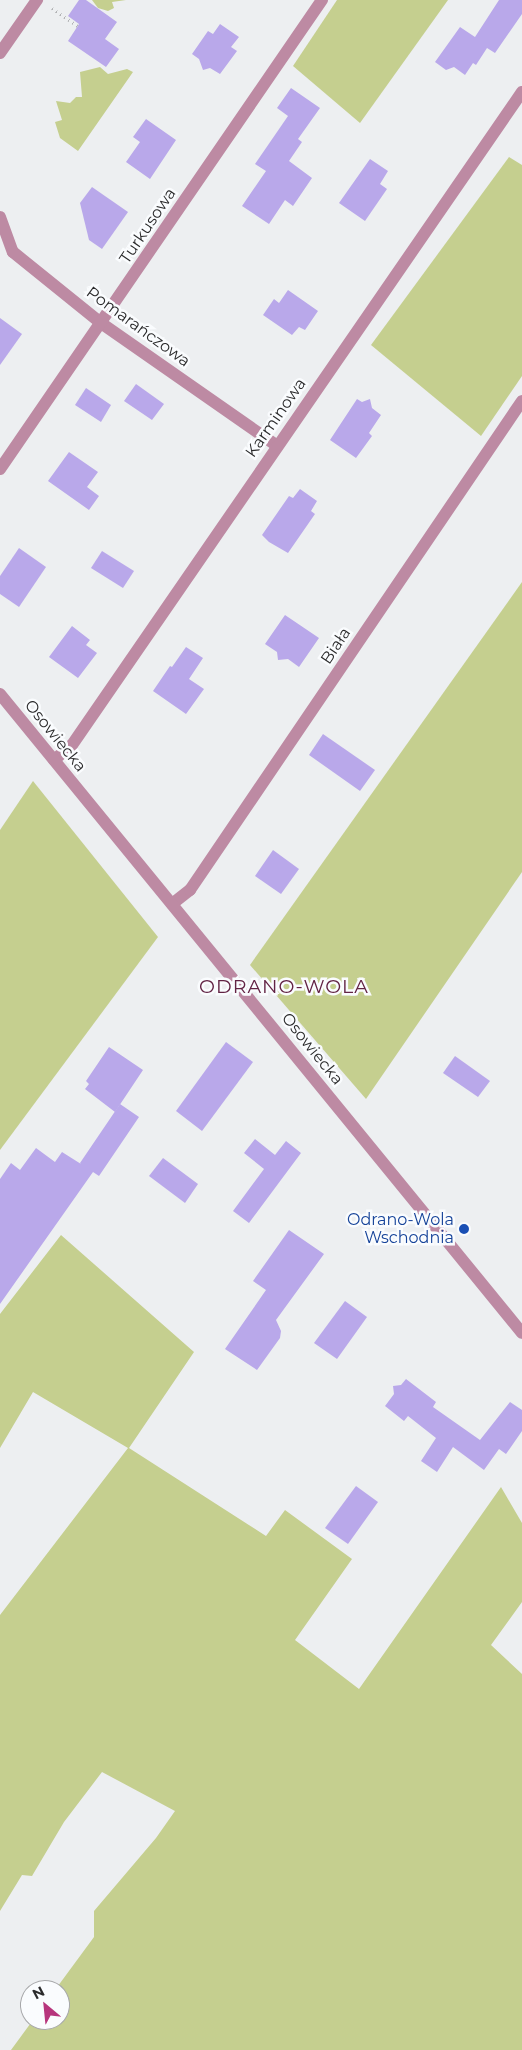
<!DOCTYPE html>
<html>
<head>
<meta charset="utf-8">
<style>
	body { margin:0 }
	#map { position:relative; width:522px; height:2050px; overflow:hidden; background:#edeff1; font-family:Montserrat,sans-serif }
	div>[style] { position:absolute }
	[style*='--x'] { left:calc(var(--x)*1px); top:calc(var(--y)*1px); width:calc(var(--w)*1px); rotate:calc(var(--a)*1deg) }
	.green>* { inset:0; background:#c5cf8f }
	.building>* { inset:0; background:#b9a8ea }
	.path>* { height:3px; margin-top:-1.5px; transform-origin:0; background:repeating-linear-gradient(90deg,#b2b3b5 0 1px,transparent 0 5px) }
	.minor>* { height:12px; margin:-6px; padding:0 6px; transform-origin:6px; border-radius:6px; background:#bd8aa3 }
	.tertiary>* { height:12px; margin:-6px; padding:0 6px; transform-origin:6px; border-radius:6px; background:#bd8aa3 }
	.dots>* { width:14px; height:14px; translate:-50% -50%; box-sizing:border-box; border:2px solid #fafcfe; border-radius:50% }
	span { translate:-50% -50%; white-space:nowrap; text-align:center; line-height:1.15; -webkit-text-stroke:5px #fafcfe; paint-order:stroke }
	.street-label { font-size:16px; color:#2a2a2b }
	.transit-label { font-size:16px; color:#164399 }
	.right { translate:-100% -50%; text-align:right }
	.quarter-label { font-size:19px; color:#622344; letter-spacing:1px }
	.north { position:absolute; left:20px; top:1980px; width:50px; height:50px; box-sizing:border-box; background:#fafcfe; border:1px solid #a7a8aa; border-radius:50%; rotate:332deg; font-size:14px; font-weight:700; line-height:20px; text-align:center; color:#2a2a2b }
	.north::after { content:''; display:block; margin:auto; width:18px; height:22px; background:#b7357d; clip-path:polygon(50% 0,100% 100%,50% 72%,0 100%) }
</style>
</head>
<body>
<div id="map">
	<div class="green">
		<div style="clip-path:polygon(92px 0,126px 0,112px 2px,114px 8px,108px 11px,98px 8px)"></div>
		<div style="clip-path:polygon(337px 0,448px 0,360px 123px,293px 66px)"></div>
		<div style="clip-path:polygon(100px 67px,108px 74px,127px 69px,133px 72px,78px 151px,60px 138px,55px 122px,62px 120px,56px 101px,70px 103px,76px 97px,82px 97px,80px 72px)"></div>
		<div style="clip-path:polygon(509px 157px,522px 165px,522px 376px,481px 436px,371px 345px)"></div>
		<div style="clip-path:polygon(522px 582px,522px 872px,366px 1099px,250px 965px)"></div>
		<div style="clip-path:polygon(33px 781px,158px 937px,0 1150px,0 830px)"></div>
		<div style="clip-path:polygon(61px 1235px,194px 1352px,129px 1448px,266px 1536px,285px 1510px,352px 1559px,295px 1640px,359px 1689px,501px 1487px,522px 1523px,522px 1602px,491px 1645px,522px 1674px,522px 2050px,11px 2050px,33px 2020px,60px 2020px,60px 1990px,55px 1990px,94px 1937px,94px 1911px,156px 1838px,175px 1811px,102px 1772px,64px 1822px,32px 1876px,22px 1875px,0 1911px,0 1615px,128px 1448px,33px 1392px,0 1448px,0 1314px)"></div>
	</div>
	<div class="building">
		<div style="clip-path:polygon(79px 0,86px 0,117px 22px,105px 39px,119px 49px,106px 67px,68px 41px,79px 24px,68px 16px)"></div>
		<div style="clip-path:polygon(499px 0,522px 0,522px 14px,495px 53px,487px 48px,476px 65px,473px 63px,465px 75px,454px 67px,446px 70px,435px 62px,460px 27px,475px 37px)"></div>
		<div style="clip-path:polygon(220px 24px,239px 37px,231px 47px,237px 51px,220px 74px,210px 68px,203px 70px,199px 59px,192px 54px,208px 31px,213px 34px)"></div>
		<div style="clip-path:polygon(291px 88px,320px 108px,298px 139px,302px 142px,289px 161px,312px 178px,293px 206px,285px 200px,269px 224px,242px 206px,266px 171px,255px 164px,288px 116px,277px 108px)"></div>
		<div style="clip-path:polygon(146px 119px,176px 140px,150px 179px,126px 162px,140px 142px,133px 137px)"></div>
		<div style="clip-path:polygon(370px 159px,388px 171px,380px 184px,387px 189px,365px 221px,339px 203px)"></div>
		<div style="clip-path:polygon(92px 187px,128px 212px,102px 249px,89px 240px,80px 203px)"></div>
		<div style="clip-path:polygon(288px 290px,318px 311px,305px 330px,299px 327px,292px 335px,263px 315px,274px 299px,279px 303px)"></div>
		<div style="clip-path:polygon(0 318px,22px 334px,0 365px)"></div>
		<div style="clip-path:polygon(136px 384px,164px 404px,152px 420px,124px 401px)"></div>
		<div style="clip-path:polygon(86px 388px,111px 405px,101px 422px,75px 405px)"></div>
		<div style="clip-path:polygon(357px 399px,362px 402px,370px 399px,372px 408px,381px 415px,369px 433px,372px 436px,356px 458px,330px 440px)"></div>
		<div style="clip-path:polygon(69px 452px,98px 472px,87px 487px,99px 496px,89px 510px,48px 481px)"></div>
		<div style="clip-path:polygon(300px 489px,317px 501px,311px 511px,315px 514px,288px 553px,269px 542px,262px 535px,289px 496px,293px 498px)"></div>
		<div style="clip-path:polygon(19px 548px,46px 567px,19px 607px,0 594px,0 576px)"></div>
		<div style="clip-path:polygon(102px 551px,134px 571px,123px 588px,91px 568px)"></div>
		<div style="clip-path:polygon(285px 615px,319px 638px,299px 667px,288px 659px,278px 660px,277px 652px,265px 644px)"></div>
		<div style="clip-path:polygon(72px 626px,90px 640px,86px 645px,97px 653px,78px 678px,49px 657px)"></div>
		<div style="clip-path:polygon(186px 647px,203px 658px,189px 679px,204px 689px,186px 714px,153px 691px,170px 666px,172px 667px)"></div>
		<div style="clip-path:polygon(323px 734px,375px 770px,360px 791px,309px 755px)"></div>
		<div style="clip-path:polygon(273px 850px,299px 869px,281px 894px,255px 876px)"></div>
		<div style="clip-path:polygon(226px 1042px,253px 1062px,202px 1131px,176px 1111px)"></div>
		<div style="clip-path:polygon(109px 1047px,143px 1070px,115px 1112px,85px 1089px,89px 1084px,86px 1081px)"></div>
		<div style="clip-path:polygon(455px 1056px,490px 1081px,478px 1097px,443px 1073px)"></div>
		<div style="clip-path:polygon(120px 1104px,139px 1117px,99px 1176px,93px 1172px,0 1304px,0 1179px,11px 1163px,20px 1170px,36px 1148px,55px 1162px,62px 1152px,81px 1164px,80px 1163px)"></div>
		<div style="clip-path:polygon(255px 1139px,275px 1155px,286px 1141px,301px 1153px,249px 1223px,233px 1211px,264px 1169px,244px 1153px)"></div>
		<div style="clip-path:polygon(163px 1158px,198px 1184px,185px 1203px,149px 1176px)"></div>
		<div style="clip-path:polygon(289px 1230px,324px 1254px,276px 1320px,281px 1331px,280px 1338px,257px 1370px,225px 1349px,266px 1290px,253px 1281px)"></div>
		<div style="clip-path:polygon(345px 1301px,367px 1317px,337px 1359px,314px 1343px)"></div>
		<div style="clip-path:polygon(406px 1379px,436px 1402px,433px 1407px,480px 1440px,510px 1402px,522px 1410px,522px 1431px,506px 1454px,499px 1449px,484px 1470px,453px 1447px,437px 1472px,421px 1461px,436px 1438px,408px 1416px,404px 1421px,385px 1406px,394px 1394px,393px 1386px,401px 1385px)"></div>
		<div style="clip-path:polygon(356px 1486px,378px 1502px,348px 1544px,325px 1528px)"></div>
	</div>
	<div class="path">
		<div style="--x:52;--y:8;--w:32;--a:35"></div>
	</div>
	<div class="minor">
		<div style="--x:0;--y:53;--w:65;--a:-55.1"></div>
		<div style="--x:0;--y:217;--w:37;--a:70"></div>
		<div style="--x:13;--y:252;--w:113;--a:38.9"></div>
		<div style="--x:101;--y:323;--w:215;--a:34.9"></div>
		<div style="--x:0;--y:469;--w:569;--a:-55.53"></div>
		<div style="--x:54;--y:760;--w:23;--a:-40"></div>
		<div style="--x:72;--y:745;--w:793;--a:-55.43"></div>
		<div style="--x:172;--y:904;--w:23;--a:-38"></div>
		<div style="--x:190;--y:890;--w:591;--a:-55.83"></div>
	</div>
	<div class="tertiary">
		<div style="--x:0;--y:694;--w:825;--a:50.75"></div>
	</div>
	<div class="dots">
		<div style="left:464px;top:1229px;background:#1a4fb4"></div>
	</div>
	<div class="street-label">
		<span style="left:148px;top:226px;rotate:-56deg">Turkusowa</span>
		<span style="left:138px;top:327px;rotate:36deg">Pomarańczowa</span>
		<span style="left:276px;top:418px;rotate:-55deg">Karminowa</span>
		<span style="left:336px;top:646px;rotate:-56deg">Biała</span>
		<span style="left:55px;top:736px;rotate:51deg">Osowiecka</span>
		<span style="left:312px;top:1049px;rotate:51deg">Osowiecka</span>
	</div>
	<div class="transit-label">
		<span class="right" style="left:454px;top:1229px">Odrano-Wola<br>Wschodnia</span>
	</div>
	<div class="quarter-label">
		<span style="left:284px;top:987px">ODRANO-WOLA</span>
	</div>
	<div class="north">N</div>
</div>
</body>
</html>
